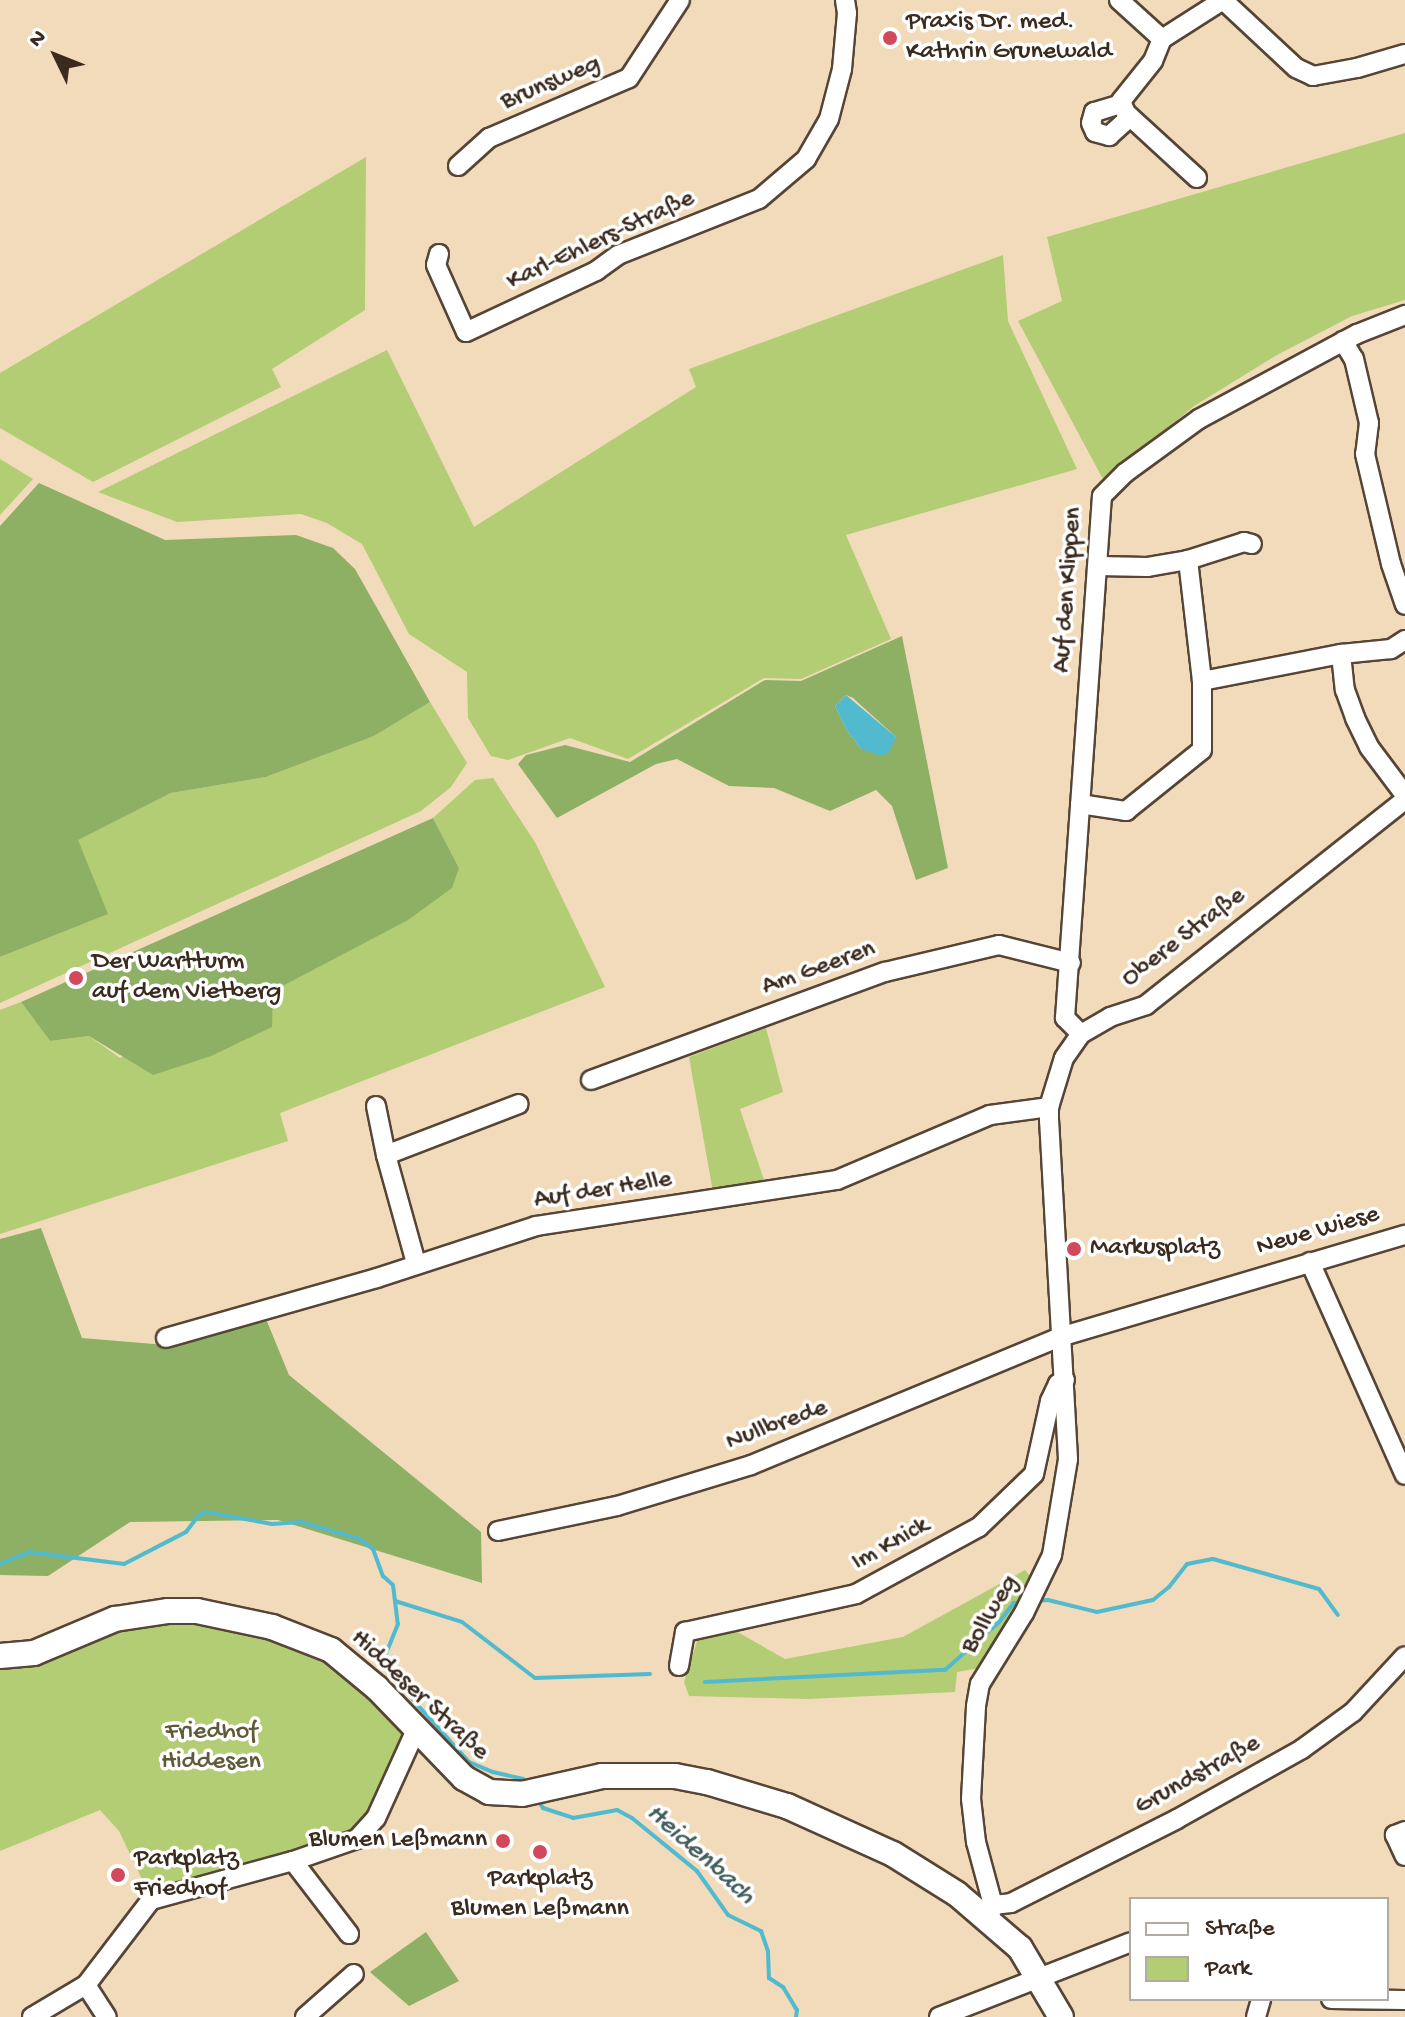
<!DOCTYPE html>
<html>
<head>
<meta charset="utf-8">
<style>
	body { margin:0 }
	#map { position:relative; width:1405px; height:2017px; overflow:hidden; background:#f1dbbb; font-family:"Gochi Hand",sans-serif }
	div>[style] { position:absolute }
	[style*='--x'] { left:calc(var(--x)*1px); top:calc(var(--y)*1px); width:calc(var(--w)*1px); rotate:calc(var(--a)*1deg) }
	.green>* { inset:0; background:#b2cd73 }
	.forest>* { inset:0; background:#8db065 }
	.water>* { inset:0; background:#51bace }
	.stream>* { height:4px; margin:-2px; padding:0 2px; transform-origin:2px; border-radius:2px; background:#51bace }
	.roads { filter:drop-shadow(2px 0 #564536) drop-shadow(-2px 0 #564536) drop-shadow(0 2px #564536) drop-shadow(0 -2px #564536) }
	.minor>* { height:18px; margin:-9px; padding:0 9px; transform-origin:9px; border-radius:9px; background:#fff }
	.major>* { height:24px; margin:-12px; padding:0 12px; transform-origin:12px; border-radius:12px; background:#fff }
	.dots>* { width:22px; height:22px; translate:-50% -50%; box-sizing:border-box; border:4px solid #fff; border-radius:50% }
	span { translate:-50% -50%; white-space:nowrap; text-align:center; line-height:1.15; -webkit-text-stroke:7px #fff; paint-order:stroke }
	.poi-label { font-size:26px; color:#3b2a1e }
	.left { translate:0 -50%; text-align:left }
	.right { translate:-100% -50%; text-align:right }
	.street-label { font-size:26px; color:#3b2a1e }
	.park-label { font-size:26px; color:#5f5b38 }
	.water-label { font-size:28px; color:#435c5c; font-style:italic }
	.legend { position:absolute; left:1129px; top:1897px; width:260px; height:104px; box-sizing:border-box; background:#fff; border:2px solid #b1aaa5; margin:0; padding:10px 14px; list-style:none; font-size:24px; color:#3b2a1e }
	.legend li { display:flex; align-items:center; gap:16px; height:40px }
	.legend b { width:40px; border:2px solid #b1aaa5 }
	.north { position:absolute; left:16px; top:16px; width:80px; height:80px; -webkit-text-stroke:6px #fff; paint-order:stroke; rotate:313deg; font-size:22px; font-weight:700; line-height:32px; text-align:center; color:#3b2a1e }
	.north::after { content:''; display:block; margin:auto; width:28px; height:36px; background:#3b2a1e; clip-path:polygon(50% 0,100% 100%,50% 72%,0 100%) }
</style>
</head>
<body>
<div id="map">
	<div class="green">
		<div style="clip-path:polygon(1405px 133px,1405px 300px,1352px 316px,1277px 355px,1194px 406px,1104px 481px,1018px 321px,1062px 301px,1047px 237px)"></div>
		<div style="clip-path:polygon(366px 157px,365px 310px,272px 369px,281px 387px,93px 482px,0 428px,0 373px)"></div>
		<div style="clip-path:polygon(1003px 255px,1008px 321px,1077px 469px,846px 535px,891px 639px,801px 679px,764px 678px,628px 759px,570px 738px,508px 760px,491px 756px,468px 718px,467px 672px,409px 634px,362px 544px,327px 523px,301px 514px,177px 522px,98px 492px,387px 350px,474px 527px,696px 387px,689px 369px)"></div>
		<div style="clip-path:polygon(0 459px,33px 479px,0 515px)"></div>
		<div style="clip-path:polygon(430px 702px,467px 763px,451px 787px,421px 811px,0 1003px,0 957px,107px 914px,77px 840px,171px 793px,266px 777px,374px 736px)"></div>
		<div style="clip-path:polygon(493px 778px,536px 844px,605px 987px,280px 1113px,288px 1141px,0 1234px,0 1010px,21px 1002px,50px 1041px,89px 1036px,120px 1058px,272px 991px,459px 868px,433px 818px,475px 780px)"></div>
		<div style="clip-path:polygon(766px 1028px,783px 1092px,740px 1109px,765px 1183px,713px 1192px,689px 1057px)"></div>
		<div style="clip-path:polygon(1025px 1570px,1034px 1581px,980px 1668px,957px 1672px,955px 1692px,808px 1699px,689px 1696px,684px 1682px,699px 1635px,734px 1630px,785px 1659px,903px 1637px)"></div>
		<div style="clip-path:polygon(170px 1617px,304px 1642px,352px 1672px,407px 1732px,372px 1815px,351px 1836px,149px 1894px,119px 1831px,100px 1810px,0 1851px,0 1658px,119px 1624px)"></div>
	</div>
	<div class="forest">
		<div style="clip-path:polygon(39px 483px,165px 540px,296px 535px,333px 548px,355px 569px,430px 702px,374px 736px,266px 777px,171px 793px,78px 840px,108px 914px,0 957px,0 526px)"></div>
		<div style="clip-path:polygon(evenodd,902px 636px,948px 868px,916px 880px,892px 806px,876px 790px,830px 811px,774px 788px,729px 786px,677px 759px,656px 764px,557px 818px,518px 764px,526px 755px,565px 745px,630px 762px,765px 680px,801px 681px,902px 636px,846px 695px,853px 698px,896px 737px,861px 749px,846px 729px,835px 706px,846px 695px)"></div>
		<div style="clip-path:polygon(433px 818px,459px 868px,452px 888px,408px 920px,273px 991px,272px 1027px,211px 1056px,153px 1075px,89px 1036px,50px 1041px,21px 1002px)"></div>
		<div style="clip-path:polygon(41px 1228px,82px 1338px,166px 1345px,266px 1319px,289px 1375px,481px 1532px,482px 1583px,278px 1520px,130px 1522px,48px 1576px,0 1575px,0 1239px)"></div>
		<div style="clip-path:polygon(426px 1932px,459px 1981px,409px 2006px,370px 1972px)"></div>
	</div>
	<div class="water">
		<div style="clip-path:polygon(846px 695px,896px 737px,889px 752px,882px 756px,861px 749px,846px 729px,835px 706px)"></div>
	</div>
	<div class="stream">
		<div style="--x:0;--y:1564;--w:31;--a:-22"></div>
		<div style="--x:29;--y:1552;--w:96;--a:7.2"></div>
		<div style="--x:124;--y:1564;--w:70;--a:-27.3"></div>
		<div style="--x:186;--y:1532;--w:21;--a:-53"></div>
		<div style="--x:199;--y:1515;--w:8;--a:-23"></div>
		<div style="--x:206;--y:1512;--w:67;--a:10.3"></div>
		<div style="--x:272;--y:1524;--w:29;--a:-4"></div>
		<div style="--x:301;--y:1522;--w:61;--a:16.1"></div>
		<div style="--x:360;--y:1539;--w:16;--a:38"></div>
		<div style="--x:373;--y:1549;--w:29;--a:70"></div>
		<div style="--x:383;--y:1576;--w:13;--a:42"></div>
		<div style="--x:393;--y:1585;--w:39;--a:83"></div>
		<div style="--x:398;--y:1624;--w:40;--a:112"></div>
		<div style="--x:383;--y:1661;--w:8;--a:76"></div>
		<div style="--x:385;--y:1669;--w:125;--a:47.9"></div>
		<div style="--x:469;--y:1762;--w:26;--a:23"></div>
		<div style="--x:493;--y:1772;--w:31;--a:13"></div>
		<div style="--x:523;--y:1779;--w:7;--a:56"></div>
		<div style="--x:395;--y:1601;--w:70;--a:17.4"></div>
		<div style="--x:462;--y:1622;--w:92;--a:37.5"></div>
		<div style="--x:535;--y:1678;--w:115;--a:-2"></div>
		<div style="--x:1037;--y:1601;--w:11;--a:-5"></div>
		<div style="--x:1048;--y:1600;--w:50;--a:13.8"></div>
		<div style="--x:1097;--y:1612;--w:57;--a:-12.1"></div>
		<div style="--x:1153;--y:1600;--w:21;--a:-39"></div>
		<div style="--x:1169;--y:1587;--w:29;--a:-52"></div>
		<div style="--x:1187;--y:1564;--w:26;--a:-11"></div>
		<div style="--x:1213;--y:1559;--w:110;--a:15.8"></div>
		<div style="--x:1319;--y:1589;--w:32;--a:54"></div>
		<div style="--x:705;--y:1682;--w:240;--a:-2.9"></div>
		<div style="--x:945;--y:1670;--w:72;--a:-41.6"></div>
		<div style="--x:999;--y:1622;--w:24;--a:-52"></div>
		<div style="--x:1014;--y:1603;--w:10;--a:-6"></div>
		<div style="--x:537;--y:1799;--w:11;--a:56"></div>
		<div style="--x:543;--y:1808;--w:32;--a:18"></div>
		<div style="--x:573;--y:1818;--w:45;--a:-10.3"></div>
		<div style="--x:617;--y:1810;--w:17;--a:28"></div>
		<div style="--x:632;--y:1818;--w:84;--a:39.2"></div>
		<div style="--x:697;--y:1871;--w:54;--a:54.8"></div>
		<div style="--x:728;--y:1915;--w:37;--a:26"></div>
		<div style="--x:761;--y:1931;--w:21;--a:71"></div>
		<div style="--x:768;--y:1951;--w:27;--a:88"></div>
		<div style="--x:769;--y:1978;--w:17;--a:33"></div>
		<div style="--x:783;--y:1987;--w:27;--a:59"></div>
		<div style="--x:797;--y:2010;--w:7;--a:98"></div>
	</div>
	<div class="roads">
		<div class="minor">
			<div style="--x:1119;--y:0;--w:58;--a:42.2"></div>
			<div style="--x:1223;--y:0;--w:100;--a:43"></div>
			<div style="--x:1296;--y:68;--w:19;--a:25"></div>
			<div style="--x:1313;--y:76;--w:45;--a:-10.3"></div>
			<div style="--x:1357;--y:68;--w:50;--a:-16.3"></div>
			<div style="--x:1121;--y:104;--w:28;--a:163"></div>
			<div style="--x:1094;--y:112;--w:11;--a:105"></div>
			<div style="--x:1091;--y:123;--w:10;--a:66"></div>
			<div style="--x:1095;--y:132;--w:15;--a:16"></div>
			<div style="--x:1109;--y:136;--w:28;--a:-42"></div>
			<div style="--x:458;--y:166;--w:42;--a:-42.1"></div>
			<div style="--x:489;--y:138;--w:152;--a:-23.2"></div>
			<div style="--x:629;--y:78;--w:93;--a:-56.8"></div>
			<div style="--x:1197;--y:178;--w:96;--a:-137.5"></div>
			<div style="--x:1126;--y:113;--w:13;--a:-113"></div>
			<div style="--x:1121;--y:101;--w:51;--a:-51.3"></div>
			<div style="--x:1153;--y:61;--w:24;--a:-68"></div>
			<div style="--x:1162;--y:39;--w:72;--a:-32.6"></div>
			<div style="--x:439;--y:254;--w:11;--a:105"></div>
			<div style="--x:436;--y:265;--w:73;--a:65.9"></div>
			<div style="--x:466;--y:332;--w:144;--a:-25.1"></div>
			<div style="--x:596;--y:271;--w:27;--a:-36"></div>
			<div style="--x:618;--y:255;--w:152;--a:-21.7"></div>
			<div style="--x:759;--y:199;--w:62;--a:-40.4"></div>
			<div style="--x:806;--y:159;--w:46;--a:-60.1"></div>
			<div style="--x:829;--y:119;--w:52;--a:-75.4"></div>
			<div style="--x:842;--y:69;--w:56;--a:-84.9"></div>
			<div style="--x:847;--y:13;--w:13;--a:-99"></div>
			<div style="--x:1343;--y:341;--w:21;--a:59"></div>
			<div style="--x:1354;--y:359;--w:66;--a:76.8"></div>
			<div style="--x:1369;--y:423;--w:31;--a:97"></div>
			<div style="--x:1365;--y:454;--w:113;--a:76.7"></div>
			<div style="--x:1391;--y:564;--w:43;--a:71.1"></div>
			<div style="--x:1188;--y:560;--w:59;--a:-17.8"></div>
			<div style="--x:1244;--y:542;--w:8;--a:14"></div>
			<div style="--x:1405;--y:640;--w:17;--a:147"></div>
			<div style="--x:1391;--y:649;--w:50;--a:174.3"></div>
			<div style="--x:1341;--y:654;--w:36;--a:84"></div>
			<div style="--x:1345;--y:690;--w:30;--a:70"></div>
			<div style="--x:1355;--y:718;--w:32;--a:64"></div>
			<div style="--x:1369;--y:747;--w:60;--a:53.1"></div>
			<div style="--x:1202;--y:681;--w:142;--a:-11"></div>
			<div style="--x:1080;--y:804;--w:47;--a:8.7"></div>
			<div style="--x:1126;--y:811;--w:97;--a:-38.8"></div>
			<div style="--x:1202;--y:750;--w:69;--a:-90"></div>
			<div style="--x:1202;--y:681;--w:122;--a:-96.6"></div>
			<div style="--x:1188;--y:560;--w:42;--a:170.3"></div>
			<div style="--x:1147;--y:567;--w:48;--a:-178.8"></div>
			<div style="--x:1081;--y:1034;--w:23;--a:-135"></div>
			<div style="--x:1065;--y:1018;--w:523;--a:-85.95"></div>
			<div style="--x:1102;--y:496;--w:33;--a:-45"></div>
			<div style="--x:1125;--y:473;--w:92;--a:-36.1"></div>
			<div style="--x:1199;--y:419;--w:179;--a:-28.3"></div>
			<div style="--x:1357;--y:334;--w:52;--a:-21.6"></div>
			<div style="--x:591;--y:1080;--w:313;--a:-20.2"></div>
			<div style="--x:885;--y:972;--w:117;--a:-13.3"></div>
			<div style="--x:999;--y:945;--w:74;--a:14"></div>
			<div style="--x:376;--y:1106;--w:50;--a:78.5"></div>
			<div style="--x:386;--y:1155;--w:112;--a:74.5"></div>
			<div style="--x:386;--y:1155;--w:142;--a:-21"></div>
			<div style="--x:1310;--y:1262;--w:233;--a:66"></div>
			<div style="--x:166;--y:1338;--w:219;--a:-15.9"></div>
			<div style="--x:377;--y:1278;--w:167;--a:-18.1"></div>
			<div style="--x:536;--y:1226;--w:304;--a:-8.7"></div>
			<div style="--x:837;--y:1180;--w:166;--a:-23"></div>
			<div style="--x:990;--y:1115;--w:60;--a:-7.7"></div>
			<div style="--x:498;--y:1531;--w:122;--a:-11.9"></div>
			<div style="--x:617;--y:1506;--w:140;--a:-17"></div>
			<div style="--x:751;--y:1465;--w:338;--a:-22.5"></div>
			<div style="--x:1063;--y:1336;--w:357;--a:-16.5"></div>
			<div style="--x:679;--y:1666;--w:35;--a:-80"></div>
			<div style="--x:685;--y:1632;--w:175;--a:-12.5"></div>
			<div style="--x:856;--y:1594;--w:140;--a:-28.6"></div>
			<div style="--x:979;--y:1527;--w:76;--a:-43.9"></div>
			<div style="--x:1034;--y:1474;--w:75;--a:-77.6"></div>
			<div style="--x:1050;--y:1401;--w:19;--a:-65"></div>
			<div style="--x:1058;--y:1384;--w:8;--a:-30"></div>
			<div style="--x:1405;--y:1831;--w:11;--a:158"></div>
			<div style="--x:1395;--y:1835;--w:23;--a:65"></div>
			<div style="--x:293;--y:1861;--w:92;--a:52.5"></div>
			<div style="--x:993;--y:1905;--w:18;--a:-6"></div>
			<div style="--x:1011;--y:1903;--w:186;--a:-26.8"></div>
			<div style="--x:1177;--y:1819;--w:143;--a:-29.2"></div>
			<div style="--x:1302;--y:1749;--w:63;--a:-36"></div>
			<div style="--x:1353;--y:1712;--w:76;--a:-47.1"></div>
			<div style="--x:989;--y:1919;--w:15;--a:-74"></div>
			<div style="--x:993;--y:1905;--w:65;--a:-105.1"></div>
			<div style="--x:976;--y:1842;--w:43;--a:-96.6"></div>
			<div style="--x:971;--y:1799;--w:93;--a:-86.9"></div>
			<div style="--x:976;--y:1706;--w:22;--a:-80"></div>
			<div style="--x:980;--y:1684;--w:84;--a:-58.2"></div>
			<div style="--x:1024;--y:1613;--w:64;--a:-64.2"></div>
			<div style="--x:1052;--y:1555;--w:97;--a:-80.5"></div>
			<div style="--x:1068;--y:1459;--w:339;--a:-93.2"></div>
			<div style="--x:1049;--y:1121;--w:14;--a:-90"></div>
			<div style="--x:1049;--y:1107;--w:51;--a:-73"></div>
			<div style="--x:1064;--y:1058;--w:29;--a:-55"></div>
			<div style="--x:1081;--y:1034;--w:34;--a:-30"></div>
			<div style="--x:1110;--y:1017;--w:38;--a:-18"></div>
			<div style="--x:1146;--y:1005;--w:330;--a:-38.4"></div>
			<div style="--x:86;--y:1985;--w:38;--a:57"></div>
			<div style="--x:1331;--y:1999;--w:74;--a:0.8"></div>
			<div style="--x:32;--y:2017;--w:63;--a:-30.7"></div>
			<div style="--x:86;--y:1985;--w:107;--a:-52.6"></div>
			<div style="--x:151;--y:1900;--w:147;--a:-15.4"></div>
			<div style="--x:293;--y:1861;--w:68;--a:-19"></div>
			<div style="--x:357;--y:1839;--w:28;--a:-48"></div>
			<div style="--x:376;--y:1818;--w:97;--a:-65.6"></div>
			<div style="--x:305;--y:2017;--w:65;--a:-41.3"></div>
			<div style="--x:939;--y:2017;--w:206;--a:-21.3"></div>
			<div style="--x:1256;--y:2017;--w:19;--a:-74"></div>
		</div>
		<div class="major">
			<div style="--x:0;--y:1656;--w:34;--a:-5"></div>
			<div style="--x:34;--y:1653;--w:88;--a:-22.8"></div>
			<div style="--x:115;--y:1619;--w:54;--a:-8.6"></div>
			<div style="--x:168;--y:1611;--w:29;--a:0"></div>
			<div style="--x:197;--y:1611;--w:77;--a:12"></div>
			<div style="--x:272;--y:1627;--w:63;--a:21.3"></div>
			<div style="--x:331;--y:1650;--w:60;--a:39.6"></div>
			<div style="--x:377;--y:1688;--w:125;--a:46"></div>
			<div style="--x:464;--y:1778;--w:29;--a:29"></div>
			<div style="--x:489;--y:1792;--w:33;--a:3"></div>
			<div style="--x:522;--y:1794;--w:82;--a:-12.7"></div>
			<div style="--x:602;--y:1776;--w:73;--a:0"></div>
			<div style="--x:675;--y:1776;--w:33;--a:11"></div>
			<div style="--x:707;--y:1782;--w:84;--a:16.7"></div>
			<div style="--x:787;--y:1806;--w:116;--a:24.4"></div>
			<div style="--x:893;--y:1854;--w:75;--a:32"></div>
			<div style="--x:957;--y:1894;--w:83;--a:40.6"></div>
			<div style="--x:1020;--y:1948;--w:80;--a:59.3"></div>
		</div>
	</div>
	<div class="dots">
		<div style="left:890px;top:38px;background:#d1495b"></div>
		<div style="left:76px;top:978px;background:#d1495b"></div>
		<div style="left:1074px;top:1249px;background:#d1495b"></div>
		<div style="left:503px;top:1841px;background:#d1495b"></div>
		<div style="left:540px;top:1852px;background:#d1495b"></div>
		<div style="left:118px;top:1875px;background:#d1495b"></div>
	</div>
	<div class="poi-label">
		<span class="left" style="left:906px;top:38px">Praxis Dr. med.<br>Kathrin Grunewald</span>
		<span class="left" style="left:92px;top:978px">Der Wartturm<br>auf dem Vietberg</span>
		<span class="left" style="left:1090px;top:1249px">Markusplatz</span>
		<span class="right" style="left:487px;top:1841px">Blumen Leßmann</span>
		<span class="left" style="left:134px;top:1875px">Parkplatz<br>Friedhof</span>
		<span style="left:540px;top:1895px">Parkplatz<br>Blumen Leßmann</span>
	</div>
	<div class="street-label">
		<span style="left:551px;top:84px;rotate:-23deg">Brunsweg</span>
		<span style="left:601px;top:241px;rotate:-25deg">Karl-Ehlers-Straße</span>
		<span style="left:1069px;top:590px;rotate:-86deg">Auf den Klippen</span>
		<span style="left:1184px;top:938px;rotate:-37deg">Obere Straße</span>
		<span style="left:819px;top:969px;rotate:-20deg">Am Geeren</span>
		<span style="left:603px;top:1191px;rotate:-9deg">Auf der Helle</span>
		<span style="left:1318px;top:1232px;rotate:-16deg">Neue Wiese</span>
		<span style="left:777px;top:1426px;rotate:-20deg">Nullbrede</span>
		<span style="left:891px;top:1545px;rotate:-29deg">Im Knick</span>
		<span style="left:991px;top:1615px;rotate:-59deg">Bollweg</span>
		<span style="left:419px;top:1696px;rotate:43deg">Hiddeser Straße</span>
		<span style="left:1198px;top:1776px;rotate:-29deg">Grundstraße</span>
	</div>
	<div class="park-label">
		<span style="left:211px;top:1748px">Friedhof<br>Hiddesen</span>
	</div>
	<div class="water-label">
		<span style="left:700px;top:1855px;rotate:42deg">Heidenbach</span>
	</div>
	<ul class="legend">
	<li><b style="height:10px;background:#fff"></b>Straße</li>
	<li><b style="height:22px;background:#b2cd73"></b>Park</li>
	</ul>
	<div class="north">N</div>
</div>
</body>
</html>
